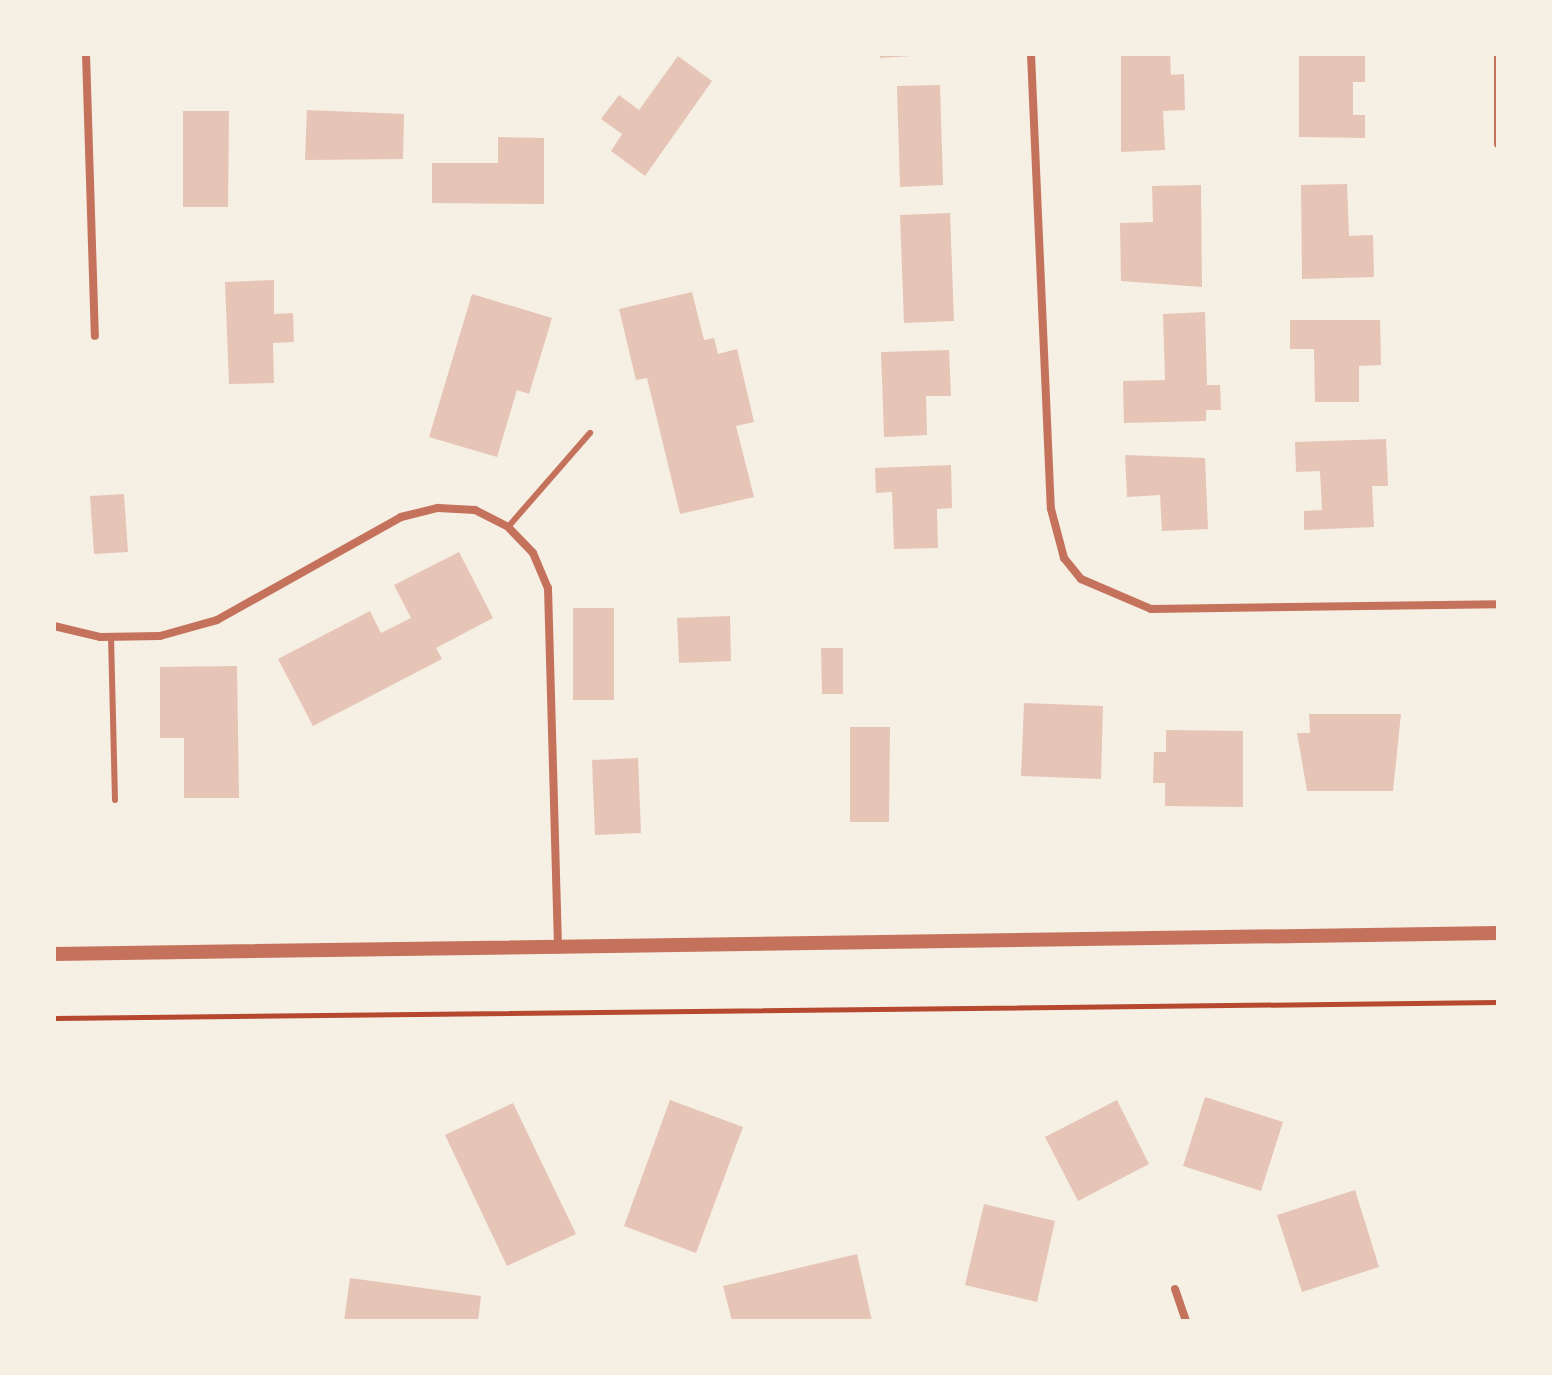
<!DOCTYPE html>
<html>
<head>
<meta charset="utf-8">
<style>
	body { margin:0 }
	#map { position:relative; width:1552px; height:1375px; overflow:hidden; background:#f6efe4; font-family:"Times New Roman",serif }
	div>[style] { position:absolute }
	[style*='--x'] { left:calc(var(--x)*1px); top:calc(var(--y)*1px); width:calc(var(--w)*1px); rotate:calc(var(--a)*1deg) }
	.building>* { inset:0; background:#e6c5b7 }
	.path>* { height:5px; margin:-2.5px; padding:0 2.5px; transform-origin:2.5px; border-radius:2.5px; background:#b5482f }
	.service>* { height:6px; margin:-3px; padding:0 3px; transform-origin:3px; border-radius:3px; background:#c5725c }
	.minor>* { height:8px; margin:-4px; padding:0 4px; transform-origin:4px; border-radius:4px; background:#c5725c }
	.tertiary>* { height:14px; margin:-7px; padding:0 7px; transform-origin:7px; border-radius:7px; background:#c5725c }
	span { translate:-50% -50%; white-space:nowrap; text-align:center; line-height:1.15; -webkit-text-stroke:6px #f6efe4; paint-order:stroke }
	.frame { position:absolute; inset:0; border:56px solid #f6efe4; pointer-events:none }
</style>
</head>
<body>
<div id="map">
	<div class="building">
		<div style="clip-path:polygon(880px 54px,912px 54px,912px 56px,880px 58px)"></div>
		<div style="clip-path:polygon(1121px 54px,1170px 54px,1171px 75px,1184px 74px,1185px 110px,1163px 111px,1165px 150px,1121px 152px)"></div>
		<div style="clip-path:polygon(1299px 54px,1365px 54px,1365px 82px,1353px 82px,1353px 115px,1365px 115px,1365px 138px,1299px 137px)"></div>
		<div style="clip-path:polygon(678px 56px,712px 81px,645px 176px,611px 151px,622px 134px,601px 119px,619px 95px,639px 110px)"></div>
		<div style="clip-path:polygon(940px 85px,943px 185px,900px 187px,897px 86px)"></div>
		<div style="clip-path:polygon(307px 110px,404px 114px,403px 159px,305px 160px)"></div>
		<div style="clip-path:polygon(183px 111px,229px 111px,228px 207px,183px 207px)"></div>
		<div style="clip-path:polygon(498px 137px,544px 138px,544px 204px,432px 203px,432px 163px,498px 163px)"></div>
		<div style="clip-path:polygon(1347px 184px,1349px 236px,1373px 235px,1374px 277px,1302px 279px,1301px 185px)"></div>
		<div style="clip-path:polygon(1201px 185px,1202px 287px,1121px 281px,1120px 223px,1153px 222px,1152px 186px)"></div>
		<div style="clip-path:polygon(950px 213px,954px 321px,904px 323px,900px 215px)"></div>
		<div style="clip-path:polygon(274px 280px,274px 314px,293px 313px,294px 342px,273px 343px,274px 383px,229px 384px,225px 282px)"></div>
		<div style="clip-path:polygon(692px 292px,704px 340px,714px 338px,718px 354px,737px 349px,754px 422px,736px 426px,754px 497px,680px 514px,647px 378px,636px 380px,619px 309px)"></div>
		<div style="clip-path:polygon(472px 294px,552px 318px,529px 394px,517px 390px,497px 457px,429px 437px)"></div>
		<div style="clip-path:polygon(1205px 312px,1207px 385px,1220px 385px,1221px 410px,1206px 410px,1206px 421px,1124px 423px,1123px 381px,1165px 380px,1163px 314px)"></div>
		<div style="clip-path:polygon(1290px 320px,1380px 320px,1381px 365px,1359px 366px,1359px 402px,1315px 402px,1314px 349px,1290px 349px)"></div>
		<div style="clip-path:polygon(949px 350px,951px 396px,926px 396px,927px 435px,884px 437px,881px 352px)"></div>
		<div style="clip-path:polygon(1386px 439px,1388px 486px,1372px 486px,1374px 527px,1304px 530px,1304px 511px,1322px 510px,1320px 471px,1296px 472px,1295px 442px)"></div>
		<div style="clip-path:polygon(1125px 455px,1205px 458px,1208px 529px,1162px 531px,1160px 495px,1127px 497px)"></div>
		<div style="clip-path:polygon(951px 465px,952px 508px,937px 509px,938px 548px,894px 549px,892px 492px,876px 493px,875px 468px)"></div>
		<div style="clip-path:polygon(124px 494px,128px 552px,94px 554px,90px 496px)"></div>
		<div style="clip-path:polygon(459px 552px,493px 618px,436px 648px,442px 659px,313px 726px,278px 659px,370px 611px,381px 633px,411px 618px,394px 585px)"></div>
		<div style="clip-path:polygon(573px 608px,614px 608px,614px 700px,573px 700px)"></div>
		<div style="clip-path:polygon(730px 616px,731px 661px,679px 663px,677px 618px)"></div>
		<div style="clip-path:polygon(821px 648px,843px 648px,843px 694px,822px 694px)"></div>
		<div style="clip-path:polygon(237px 666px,239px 798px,184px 798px,184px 738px,160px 738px,160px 667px)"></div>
		<div style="clip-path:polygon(1024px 703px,1103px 706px,1101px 779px,1021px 776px)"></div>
		<div style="clip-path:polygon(1309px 714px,1401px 714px,1393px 791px,1307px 791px,1297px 733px,1310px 733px)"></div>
		<div style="clip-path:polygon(850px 727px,890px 727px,889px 822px,850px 822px)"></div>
		<div style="clip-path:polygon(1166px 730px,1243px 731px,1243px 807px,1165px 806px,1165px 783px,1153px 783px,1154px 752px,1166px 752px)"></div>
		<div style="clip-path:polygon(638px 758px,641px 833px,595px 835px,592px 760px)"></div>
		<div style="clip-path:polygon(1205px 1097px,1283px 1122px,1261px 1191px,1183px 1166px)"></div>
		<div style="clip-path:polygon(670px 1100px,743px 1127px,696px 1253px,624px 1226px)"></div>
		<div style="clip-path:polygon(1117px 1100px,1149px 1164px,1078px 1201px,1045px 1137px)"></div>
		<div style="clip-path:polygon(513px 1103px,576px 1234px,507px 1266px,445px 1135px)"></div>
		<div style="clip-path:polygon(1355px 1190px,1379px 1267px,1302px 1292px,1277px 1215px)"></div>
		<div style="clip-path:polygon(984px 1204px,1055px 1221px,1037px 1302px,965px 1285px)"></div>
		<div style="clip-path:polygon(857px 1254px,872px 1321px,732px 1321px,723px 1286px)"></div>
		<div style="clip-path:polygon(350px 1278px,481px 1296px,478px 1321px,344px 1321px)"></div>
	</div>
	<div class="path">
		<div style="--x:54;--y:1018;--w:1444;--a:-0.63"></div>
	</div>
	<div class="service">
		<div style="--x:508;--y:527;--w:125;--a:-48.9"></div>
		<div style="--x:111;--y:636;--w:164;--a:88.6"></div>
	</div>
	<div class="minor">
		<div style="--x:86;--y:54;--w:282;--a:88.2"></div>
		<div style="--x:1031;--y:54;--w:455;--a:87.5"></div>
		<div style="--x:1051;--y:509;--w:51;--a:75.1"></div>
		<div style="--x:1064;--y:558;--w:27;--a:51"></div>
		<div style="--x:1081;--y:579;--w:76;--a:23.2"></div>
		<div style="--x:1151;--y:609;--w:347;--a:-0.8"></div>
		<div style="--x:1498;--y:56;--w:88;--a:90"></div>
		<div style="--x:54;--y:626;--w:47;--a:13.4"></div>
		<div style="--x:100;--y:637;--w:60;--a:-1"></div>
		<div style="--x:160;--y:636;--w:59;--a:-15.7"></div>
		<div style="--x:217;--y:620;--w:211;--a:-29.2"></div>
		<div style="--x:401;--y:517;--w:38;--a:-14"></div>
		<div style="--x:438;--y:508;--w:37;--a:3"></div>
		<div style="--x:475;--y:510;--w:37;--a:27"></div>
		<div style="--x:508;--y:527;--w:36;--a:46"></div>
		<div style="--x:533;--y:553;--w:38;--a:67"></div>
		<div style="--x:548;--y:588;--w:362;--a:88.4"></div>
		<div style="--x:1175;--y:1289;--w:34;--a:71"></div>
	</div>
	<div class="tertiary">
		<div style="--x:54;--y:954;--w:1444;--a:-0.83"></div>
	</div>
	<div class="frame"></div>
</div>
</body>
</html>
